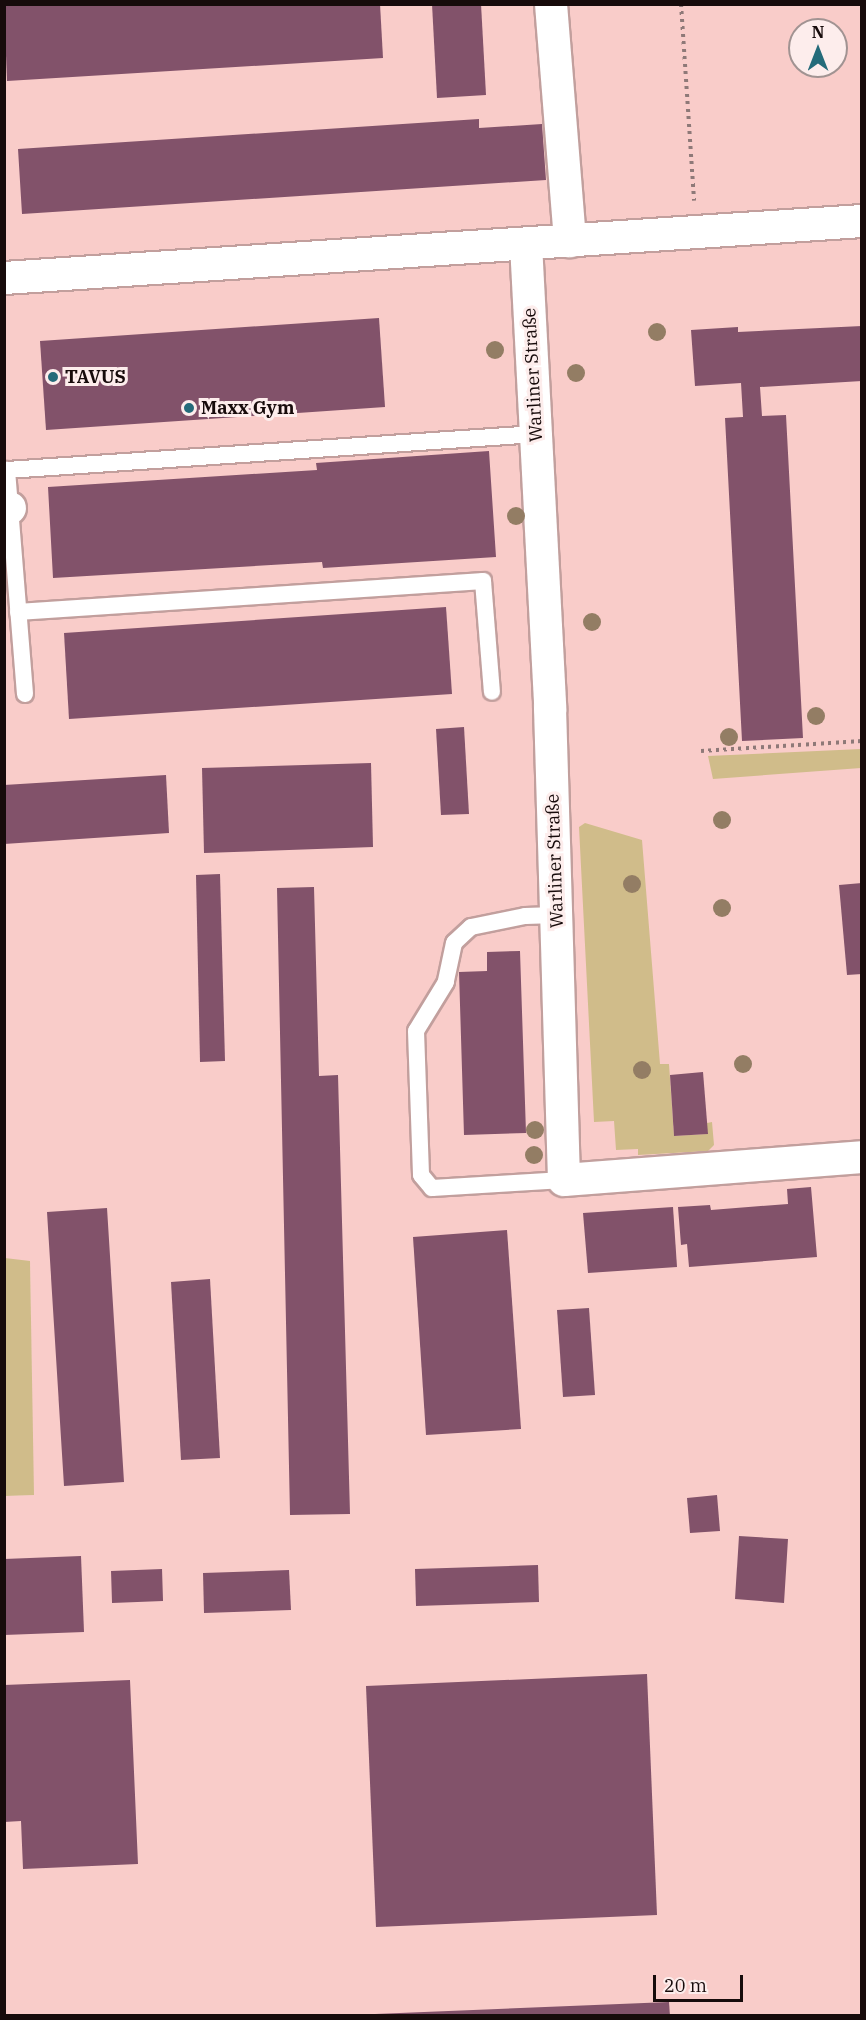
<!DOCTYPE html>
<html>
<head>
<meta charset="utf-8">
<style>
	body { margin:0 }
	#map { position:relative; width:866px; height:2020px; overflow:hidden; background:#fadcda; font-family:"IBM Plex Serif",serif }
	div>[style] { position:absolute }
	[style*='--x'] { left:calc(var(--x)*1px); top:calc(var(--y)*1px); width:calc(var(--w)*1px); rotate:calc(var(--a)*1deg) }
	.built>* { inset:0; background:#f9ccc9 }
	.green>* { inset:0; background:#d0bc8a }
	.building>* { inset:0; background:#82526a }
	.path>* { height:4px; margin-top:-2px; transform-origin:0; background:repeating-linear-gradient(90deg,#8e7978 0 3px,transparent 0 7.5px) }
	.roads { filter:drop-shadow(2px 0 #c29f9d) drop-shadow(-2px 0 #c29f9d) drop-shadow(0 2px #c29f9d) drop-shadow(0 -2px #c29f9d) }
	.lane>* { height:16px; margin:-8px; padding:0 8px; transform-origin:8px; border-radius:8px; background:#fff }
	.street>* { height:32px; margin:-16px; padding:0 16px; transform-origin:16px; border-radius:16px; background:#fff }
	.trees>* { width:18px; height:18px; margin:-9px; border-radius:50%; background:#937d64 }
	.dots>* { width:16px; height:16px; translate:-50% -50%; box-sizing:border-box; border:3px solid #fdedec; border-radius:50% }
	span { translate:-50% -50%; white-space:nowrap; text-align:center; line-height:1.15; -webkit-text-stroke:6px #fdedec; paint-order:stroke }
	.street-label { font-size:18px; color:#170b0b }
	.poi-label { font-size:18px; color:#170b0b; font-weight:700 }
	.left { translate:0 -50%; text-align:left }
	.frame { position:absolute; inset:0; border:6px solid #170b0b; pointer-events:none }
	.north { position:absolute; left:788px; top:18px; width:60px; height:60px; box-sizing:border-box; background:#fdedec; border:2px solid #a19392; border-radius:50%; rotate:0deg; font-size:16px; font-weight:700; line-height:24px; text-align:center; color:#170b0b }
	.north::after { content:''; display:block; margin:auto; width:21px; height:27px; background:#256b7a; clip-path:polygon(50% 0,100% 100%,50% 72%,0 100%) }
	.scale { position:absolute; left:653px; top:1975px; width:90px; height:27px; box-sizing:border-box; border:3px solid #170b0b; border-top:0; padding-left:8px; font-size:18px; line-height:21px; white-space:nowrap; color:#170b0b; -webkit-text-stroke:4px #fdedec; paint-order:stroke }
</style>
</head>
<body>
<div id="map">
	<div class="built">
		<div style="clip-path:polygon(evenodd,5px 5px,861px 5px,861px 2015px,5px 2015px,4px 1496px,33px 1495px,30px 1262px,4px 1258px,5px 5px,800px 30px,836px 30px,836px 66px,800px 66px,800px 30px)"></div>
	</div>
	<div class="green">
		<div style="clip-path:polygon(861px 749px,861px 768px,713px 779px,708px 756px)"></div>
		<div style="clip-path:polygon(585px 823px,642px 840px,660px 1064px,669px 1064px,674px 1136px,707px 1134px,707px 1123px,712px 1122px,714px 1145px,708px 1151px,638px 1155px,638px 1149px,616px 1150px,614px 1121px,594px 1122px,579px 827px)"></div>
		<div style="clip-path:polygon(5px 1258px,30px 1261px,34px 1495px,5px 1496px)"></div>
	</div>
	<div class="building">
		<div style="clip-path:polygon(4px 4px,380px 4px,383px 58px,7px 81px)"></div>
		<div style="clip-path:polygon(432px 4px,481px 4px,486px 95px,437px 98px)"></div>
		<div style="clip-path:polygon(479px 119px,479px 128px,542px 124px,546px 180px,22px 214px,18px 149px)"></div>
		<div style="clip-path:polygon(379px 318px,385px 407px,46px 430px,40px 341px)"></div>
		<div style="clip-path:polygon(862px 326px,862px 381px,760px 387px,762px 416px,786px 415px,803px 738px,742px 741px,725px 418px,743px 417px,741px 383px,695px 386px,691px 330px,738px 327px,738px 332px)"></div>
		<div style="clip-path:polygon(489px 451px,496px 557px,323px 568px,322px 562px,53px 578px,48px 487px,317px 470px,316px 463px)"></div>
		<div style="clip-path:polygon(446px 607px,452px 694px,69px 719px,64px 633px)"></div>
		<div style="clip-path:polygon(464px 727px,469px 814px,441px 815px,436px 729px)"></div>
		<div style="clip-path:polygon(371px 763px,373px 847px,204px 853px,202px 768px)"></div>
		<div style="clip-path:polygon(166px 775px,169px 833px,4px 844px,4px 785px)"></div>
		<div style="clip-path:polygon(220px 874px,225px 1061px,200px 1062px,196px 875px)"></div>
		<div style="clip-path:polygon(862px 883px,862px 974px,847px 975px,839px 885px)"></div>
		<div style="clip-path:polygon(314px 887px,319px 1076px,338px 1075px,350px 1514px,290px 1515px,277px 888px)"></div>
		<div style="clip-path:polygon(520px 951px,526px 1133px,464px 1135px,459px 972px,487px 971px,487px 952px)"></div>
		<div style="clip-path:polygon(703px 1072px,708px 1134px,674px 1136px,670px 1075px)"></div>
		<div style="clip-path:polygon(811px 1187px,817px 1257px,689px 1267px,687px 1244px,681px 1245px,678px 1207px,710px 1205px,711px 1210px,788px 1204px,787px 1189px)"></div>
		<div style="clip-path:polygon(673px 1207px,677px 1267px,588px 1273px,583px 1213px)"></div>
		<div style="clip-path:polygon(107px 1208px,124px 1482px,64px 1486px,47px 1212px)"></div>
		<div style="clip-path:polygon(507px 1230px,521px 1429px,426px 1435px,413px 1237px)"></div>
		<div style="clip-path:polygon(210px 1279px,220px 1458px,181px 1460px,171px 1282px)"></div>
		<div style="clip-path:polygon(589px 1308px,595px 1395px,563px 1397px,557px 1310px)"></div>
		<div style="clip-path:polygon(717px 1495px,720px 1531px,690px 1533px,687px 1498px)"></div>
		<div style="clip-path:polygon(739px 1536px,788px 1539px,784px 1603px,735px 1599px)"></div>
		<div style="clip-path:polygon(81px 1556px,84px 1632px,4px 1635px,4px 1559px)"></div>
		<div style="clip-path:polygon(538px 1565px,539px 1602px,416px 1606px,415px 1569px)"></div>
		<div style="clip-path:polygon(162px 1569px,163px 1601px,112px 1603px,111px 1571px)"></div>
		<div style="clip-path:polygon(289px 1570px,291px 1610px,204px 1613px,203px 1573px)"></div>
		<div style="clip-path:polygon(647px 1674px,657px 1915px,376px 1927px,366px 1686px)"></div>
		<div style="clip-path:polygon(130px 1680px,138px 1864px,23px 1869px,21px 1821px,4px 1822px,4px 1685px)"></div>
		<div style="clip-path:polygon(669px 2002px,670px 2016px,375px 2016px,375px 2014px)"></div>
	</div>
	<div class="path">
		<div style="--x:681;--y:4;--w:197;--a:86.2"></div>
		<div style="--x:701;--y:751;--w:161;--a:-3.6"></div>
		<div style="--x:861;--y:787;--w:1;--a:-45"></div>
	</div>
	<div class="roads">
		<div class="lane">
			<div style="--x:18;--y:612;--w:466;--a:-3.8"></div>
			<div style="--x:483;--y:581;--w:111;--a:85.4"></div>
			<div style="--x:25;--y:694;--w:225;--a:-94.6"></div>
			<div style="--x:7;--y:470;--w:531;--a:-3.89"></div>
			<div style="--x:556;--y:915;--w:31;--a:178"></div>
			<div style="--x:525;--y:916;--w:55;--a:168.5"></div>
			<div style="--x:471;--y:927;--w:23;--a:137"></div>
			<div style="--x:454;--y:943;--w:40;--a:102"></div>
			<div style="--x:446;--y:982;--w:57;--a:121.5"></div>
			<div style="--x:416;--y:1031;--w:144;--a:88"></div>
			<div style="--x:421;--y:1175;--w:17;--a:50"></div>
			<div style="--x:432;--y:1188;--w:132;--a:-3.5"></div>
		</div>
		<div class="street">
			<div style="--x:551;--y:4;--w:238;--a:85.4"></div>
			<div style="--x:526;--y:244;--w:465;--a:87"></div>
			<div style="--x:550;--y:708;--w:472;--a:88.3"></div>
			<div style="--x:564;--y:1180;--w:299;--a:-4.4"></div>
			<div style="--x:4;--y:278;--w:860;--a:-3.8"></div>
			<div style="--x:4;--y:509;--w:6;--a:-9"></div>
		</div>
	</div>
	<div class="trees">
		<div style="left:657px;top:332px"></div>
		<div style="left:495px;top:350px"></div>
		<div style="left:576px;top:373px"></div>
		<div style="left:516px;top:516px"></div>
		<div style="left:592px;top:622px"></div>
		<div style="left:816px;top:716px"></div>
		<div style="left:729px;top:737px"></div>
		<div style="left:722px;top:820px"></div>
		<div style="left:632px;top:884px"></div>
		<div style="left:722px;top:908px"></div>
		<div style="left:743px;top:1064px"></div>
		<div style="left:642px;top:1070px"></div>
		<div style="left:535px;top:1130px"></div>
		<div style="left:534px;top:1155px"></div>
	</div>
	<div class="dots">
		<div style="left:53px;top:377px;background:#256b7a"></div>
		<div style="left:189px;top:408px;background:#256b7a"></div>
	</div>
	<div class="street-label">
		<span style="left:533px;top:375px;rotate:-93deg">Warliner Straße</span>
		<span style="left:555px;top:861px;rotate:-92deg">Warliner Straße</span>
	</div>
	<div class="poi-label">
		<span class="left" style="left:65px;top:377px">TAVUS</span>
		<span class="left" style="left:201px;top:408px">Maxx Gym</span>
	</div>
	<div class="frame"></div>
	<div class="north">N</div>
	<div class="scale">20 m</div>
</div>
</body>
</html>
